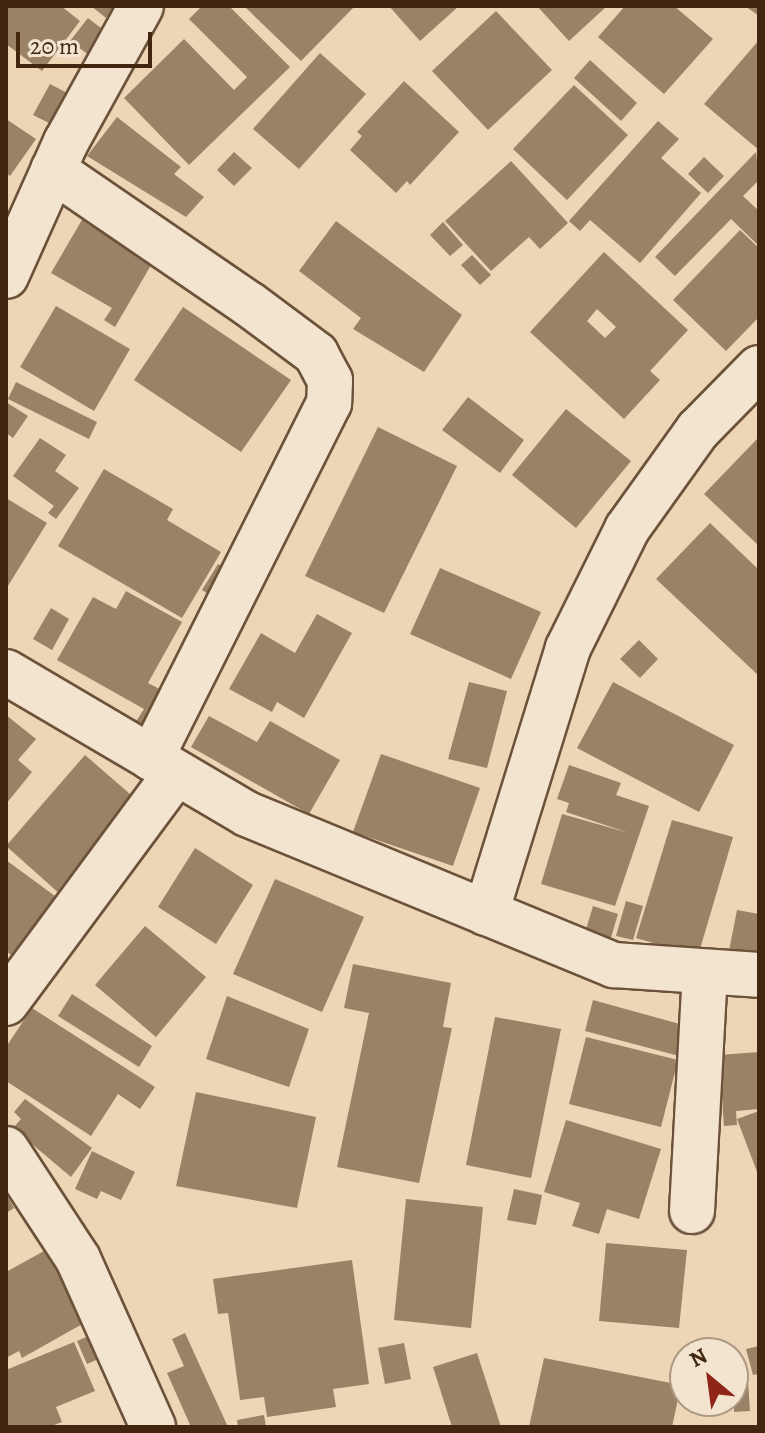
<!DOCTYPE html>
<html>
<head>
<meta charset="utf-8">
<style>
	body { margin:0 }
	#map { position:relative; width:765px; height:1433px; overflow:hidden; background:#ecd6b6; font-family:Alegreya,serif }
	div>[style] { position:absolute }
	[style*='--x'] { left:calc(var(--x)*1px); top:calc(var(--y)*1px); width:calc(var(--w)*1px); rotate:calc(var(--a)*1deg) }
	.building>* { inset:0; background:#9a8266 }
	.roads { filter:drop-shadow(2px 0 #6c523a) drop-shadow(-2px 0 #6c523a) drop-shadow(0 2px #6c523a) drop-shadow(0 -2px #6c523a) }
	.minor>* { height:44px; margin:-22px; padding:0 22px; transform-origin:22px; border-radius:22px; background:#f3e4d0 }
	span { translate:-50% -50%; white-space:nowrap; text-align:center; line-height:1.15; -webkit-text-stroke:6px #f3e4d0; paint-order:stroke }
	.frame { position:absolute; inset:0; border:8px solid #422610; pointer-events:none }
	.north { position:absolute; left:669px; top:1337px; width:80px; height:80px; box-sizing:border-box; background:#f3e4d0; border:2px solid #ac9883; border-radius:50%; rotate:331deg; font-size:22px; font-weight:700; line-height:32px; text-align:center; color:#422610 }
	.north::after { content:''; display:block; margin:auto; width:28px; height:36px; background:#8f2418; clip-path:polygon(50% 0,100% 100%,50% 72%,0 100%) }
	.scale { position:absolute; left:16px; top:32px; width:136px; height:36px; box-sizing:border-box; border:4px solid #422610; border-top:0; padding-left:10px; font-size:24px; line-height:28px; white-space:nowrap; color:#422610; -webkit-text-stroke:6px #f3e4d0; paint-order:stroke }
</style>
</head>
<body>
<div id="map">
	<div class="building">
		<div style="clip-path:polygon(6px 6px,61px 6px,80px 21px,42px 71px,6px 44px)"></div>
		<div style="clip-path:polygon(91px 6px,115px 6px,106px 18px)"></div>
		<div style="clip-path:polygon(202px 6px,229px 6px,290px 67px,189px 165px,124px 98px,184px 39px,234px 90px,247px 77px,189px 19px)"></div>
		<div style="clip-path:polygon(244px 6px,355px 6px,301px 61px)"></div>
		<div style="clip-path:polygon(389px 6px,459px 6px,420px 41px)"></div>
		<div style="clip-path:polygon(537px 6px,607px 6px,569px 41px)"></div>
		<div style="clip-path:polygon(625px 6px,674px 6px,713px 39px,664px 94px,598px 37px)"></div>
		<div style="clip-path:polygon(745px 6px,759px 6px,759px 16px)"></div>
		<div style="clip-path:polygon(496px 11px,552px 70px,488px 130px,432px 71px)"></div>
		<div style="clip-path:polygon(88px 18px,110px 35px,93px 58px,70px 41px)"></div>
		<div style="clip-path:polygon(759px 40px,759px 150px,704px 104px)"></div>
		<div style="clip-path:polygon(320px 53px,366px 94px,299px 169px,253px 129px)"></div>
		<div style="clip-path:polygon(590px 60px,637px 103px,621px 121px,574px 78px)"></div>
		<div style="clip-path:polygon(404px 81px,459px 132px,410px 185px,407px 181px,396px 193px,350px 150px,362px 136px,357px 132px)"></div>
		<div style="clip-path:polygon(50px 84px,75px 97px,59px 128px,33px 115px)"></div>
		<div style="clip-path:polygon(574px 85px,628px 135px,567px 200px,513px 149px)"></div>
		<div style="clip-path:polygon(117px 117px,181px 167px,174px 174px,204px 197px,186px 217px,87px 156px)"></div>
		<div style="clip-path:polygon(6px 119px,36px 139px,10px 176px,6px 173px)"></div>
		<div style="clip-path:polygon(658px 121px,679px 139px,661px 158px,701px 193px,640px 263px,590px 220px,580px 231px,569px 221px)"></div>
		<div style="clip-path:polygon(234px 152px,252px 168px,234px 186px,217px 170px)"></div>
		<div style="clip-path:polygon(756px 152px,759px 180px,743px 196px,759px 211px,759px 246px,731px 219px,675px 276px,655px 257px)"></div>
		<div style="clip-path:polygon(704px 157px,724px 176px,708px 193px,688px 174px)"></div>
		<div style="clip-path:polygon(511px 161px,568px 223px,540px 249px,529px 237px,491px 271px,445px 221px)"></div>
		<div style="clip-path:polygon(90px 206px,161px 248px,115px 327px,104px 320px,112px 308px,51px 273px)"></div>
		<div style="clip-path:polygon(336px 221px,462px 315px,424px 372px,353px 329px,361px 318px,299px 271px)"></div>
		<div style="clip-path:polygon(443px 222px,463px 245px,450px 256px,430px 235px)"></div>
		<div style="clip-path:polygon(740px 230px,759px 248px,759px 317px,726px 351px,673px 300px)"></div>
		<div style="clip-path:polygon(evenodd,604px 252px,688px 330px,650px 371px,660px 380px,624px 419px,530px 332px,604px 252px,597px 309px,616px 327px,605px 338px,587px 321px,597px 309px)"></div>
		<div style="clip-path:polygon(472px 255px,491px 275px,480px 285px,461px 265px)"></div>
		<div style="clip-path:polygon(56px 306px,130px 349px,94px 411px,20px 367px)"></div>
		<div style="clip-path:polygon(183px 307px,291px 380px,241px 452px,134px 380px)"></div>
		<div style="clip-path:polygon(16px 382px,97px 422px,89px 439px,8px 399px)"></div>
		<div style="clip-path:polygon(468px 397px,524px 440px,500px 473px,442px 430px)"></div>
		<div style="clip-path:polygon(6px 402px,28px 416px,13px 438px,6px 433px)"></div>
		<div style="clip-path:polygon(566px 409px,631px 461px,576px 528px,512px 475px)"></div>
		<div style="clip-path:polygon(378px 427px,457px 466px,384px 613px,305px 576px)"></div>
		<div style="clip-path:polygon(759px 437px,759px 546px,704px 494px)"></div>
		<div style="clip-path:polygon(40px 438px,66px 455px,55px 471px,79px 488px,56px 519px,48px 513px,54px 506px,13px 476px)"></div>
		<div style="clip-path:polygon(104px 469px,173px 509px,167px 520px,221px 552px,182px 618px,58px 546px)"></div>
		<div style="clip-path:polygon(6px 498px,47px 523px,6px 589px)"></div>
		<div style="clip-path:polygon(710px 523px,759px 570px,759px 676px,656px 579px)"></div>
		<div style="clip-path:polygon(218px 564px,237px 574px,221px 602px,202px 590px)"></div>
		<div style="clip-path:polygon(440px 568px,541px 612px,511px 679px,410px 634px)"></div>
		<div style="clip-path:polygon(126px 591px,182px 622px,148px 683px,173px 696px,152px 733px,135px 723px,144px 709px,57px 660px,93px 597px,116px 609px)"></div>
		<div style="clip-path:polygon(51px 608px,69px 619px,52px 650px,33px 639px)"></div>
		<div style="clip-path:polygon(317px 614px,352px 633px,304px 718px,277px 702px,272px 712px,229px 689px,261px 633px,295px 653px)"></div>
		<div style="clip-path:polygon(639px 640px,658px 659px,640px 678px,620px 659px)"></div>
		<div style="clip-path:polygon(469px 682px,507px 691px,487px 768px,448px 759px)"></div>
		<div style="clip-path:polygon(613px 682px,734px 745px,699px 812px,577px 748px)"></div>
		<div style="clip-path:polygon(6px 715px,36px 739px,18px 760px,32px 772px,6px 804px)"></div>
		<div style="clip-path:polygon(209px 716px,257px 742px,270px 721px,340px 760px,309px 814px,191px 747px)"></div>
		<div style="clip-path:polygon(381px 754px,480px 788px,453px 866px,353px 832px)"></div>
		<div style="clip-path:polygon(85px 755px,145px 807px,60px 894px,6px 846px)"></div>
		<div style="clip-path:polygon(569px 765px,621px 783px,616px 795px,649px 806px,615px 906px,541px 884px,562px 814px,629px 833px,566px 812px,569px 803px,557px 799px)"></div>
		<div style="clip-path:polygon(672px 820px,733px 837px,698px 956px,636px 938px)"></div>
		<div style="clip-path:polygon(195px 848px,253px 885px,216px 944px,158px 907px)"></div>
		<div style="clip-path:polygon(6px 860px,59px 899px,15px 958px,6px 951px)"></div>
		<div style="clip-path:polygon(275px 879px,364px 917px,322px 1012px,233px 974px)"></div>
		<div style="clip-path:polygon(626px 901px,643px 906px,633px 940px,616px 936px)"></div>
		<div style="clip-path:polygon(593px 906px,618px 914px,610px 941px,585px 933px)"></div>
		<div style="clip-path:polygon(737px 910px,759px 914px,759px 949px,753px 961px,728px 956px)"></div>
		<div style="clip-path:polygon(145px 926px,206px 977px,156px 1037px,95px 985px)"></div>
		<div style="clip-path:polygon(353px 964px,451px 983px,443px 1027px,452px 1028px,419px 1183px,337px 1167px,369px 1013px,344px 1008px)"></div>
		<div style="clip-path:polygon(72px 994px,152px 1046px,139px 1067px,58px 1016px)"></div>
		<div style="clip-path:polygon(227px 996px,309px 1029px,289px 1087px,206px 1059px)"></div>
		<div style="clip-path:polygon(593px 1000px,687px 1026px,679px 1056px,585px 1031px)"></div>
		<div style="clip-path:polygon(32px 1008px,155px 1087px,140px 1109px,118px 1094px,91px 1136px,6px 1081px,6px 1047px)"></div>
		<div style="clip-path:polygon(495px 1017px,561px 1029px,531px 1178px,466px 1165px)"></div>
		<div style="clip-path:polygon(586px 1037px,678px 1060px,661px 1127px,569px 1104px)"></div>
		<div style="clip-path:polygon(759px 1052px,759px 1109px,736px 1111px,737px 1125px,724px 1126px,719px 1055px)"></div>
		<div style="clip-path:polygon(196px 1092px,316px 1117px,297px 1208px,176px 1186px)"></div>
		<div style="clip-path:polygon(25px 1099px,92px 1148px,71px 1177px,13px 1128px,21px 1119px,14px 1112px)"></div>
		<div style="clip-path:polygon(759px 1111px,759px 1177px,737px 1119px)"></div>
		<div style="clip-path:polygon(566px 1120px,661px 1149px,639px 1219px,607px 1209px,599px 1234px,572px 1226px,580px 1203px,544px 1192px)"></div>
		<div style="clip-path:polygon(92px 1151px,135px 1172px,121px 1200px,101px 1191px,97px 1199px,75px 1189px)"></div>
		<div style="clip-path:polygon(514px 1189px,542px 1195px,536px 1225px,507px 1220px)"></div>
		<div style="clip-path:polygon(6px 1194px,14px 1208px,6px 1213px)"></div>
		<div style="clip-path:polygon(406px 1199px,483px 1207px,471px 1328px,394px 1320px)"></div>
		<div style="clip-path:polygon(606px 1243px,687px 1250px,679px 1328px,599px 1321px)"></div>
		<div style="clip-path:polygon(53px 1246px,93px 1318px,22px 1358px,19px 1351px,6px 1358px,6px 1272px)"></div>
		<div style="clip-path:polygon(352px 1260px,369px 1384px,333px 1389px,336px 1407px,267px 1417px,264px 1397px,240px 1400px,228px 1313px,218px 1314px,213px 1279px)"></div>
		<div style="clip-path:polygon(100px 1331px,110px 1354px,87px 1364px,77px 1341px)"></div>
		<div style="clip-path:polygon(185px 1333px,228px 1427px,191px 1427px,167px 1373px,184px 1366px,172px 1339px)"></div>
		<div style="clip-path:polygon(74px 1342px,95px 1391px,56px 1407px,62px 1422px,49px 1427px,6px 1427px,6px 1370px)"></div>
		<div style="clip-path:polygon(404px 1343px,411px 1379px,385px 1384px,378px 1348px)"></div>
		<div style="clip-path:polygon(759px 1346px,759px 1374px,753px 1375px,746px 1349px)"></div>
		<div style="clip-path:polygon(477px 1353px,501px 1427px,452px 1427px,433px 1367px)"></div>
		<div style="clip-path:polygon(544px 1358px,681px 1385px,672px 1427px,529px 1427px)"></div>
		<div style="clip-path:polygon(733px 1367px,747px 1367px,750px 1411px,734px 1412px)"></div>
		<div style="clip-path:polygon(264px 1415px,266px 1427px,238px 1427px,237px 1420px)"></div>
	</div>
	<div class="roads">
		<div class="minor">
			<div style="--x:53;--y:170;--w:237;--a:34.4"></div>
			<div style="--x:249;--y:304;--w:84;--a:36.7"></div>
			<div style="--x:316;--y:354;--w:30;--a:62"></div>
			<div style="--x:330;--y:380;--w:23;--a:92"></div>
			<div style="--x:329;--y:403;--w:397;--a:116.6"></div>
			<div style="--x:6;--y:276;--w:147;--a:-65.9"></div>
			<div style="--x:66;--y:142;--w:155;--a:-61.1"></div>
			<div style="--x:6;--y:672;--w:280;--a:30.5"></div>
			<div style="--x:247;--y:814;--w:397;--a:22.4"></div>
			<div style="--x:614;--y:965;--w:145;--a:3.9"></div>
			<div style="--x:486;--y:913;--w:277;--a:-72.8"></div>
			<div style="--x:568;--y:648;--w:133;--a:-63.6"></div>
			<div style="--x:627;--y:529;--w:122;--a:-54.4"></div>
			<div style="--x:698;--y:430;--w:87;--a:-45.5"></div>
			<div style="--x:6;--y:1003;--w:286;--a:-53.5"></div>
			<div style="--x:6;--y:1149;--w:131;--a:56.8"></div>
			<div style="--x:78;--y:1259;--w:184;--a:65.9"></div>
			<div style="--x:692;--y:1211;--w:239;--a:-86.9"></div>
		</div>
	</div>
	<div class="frame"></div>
	<div class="north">N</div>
	<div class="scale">20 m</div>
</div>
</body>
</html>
